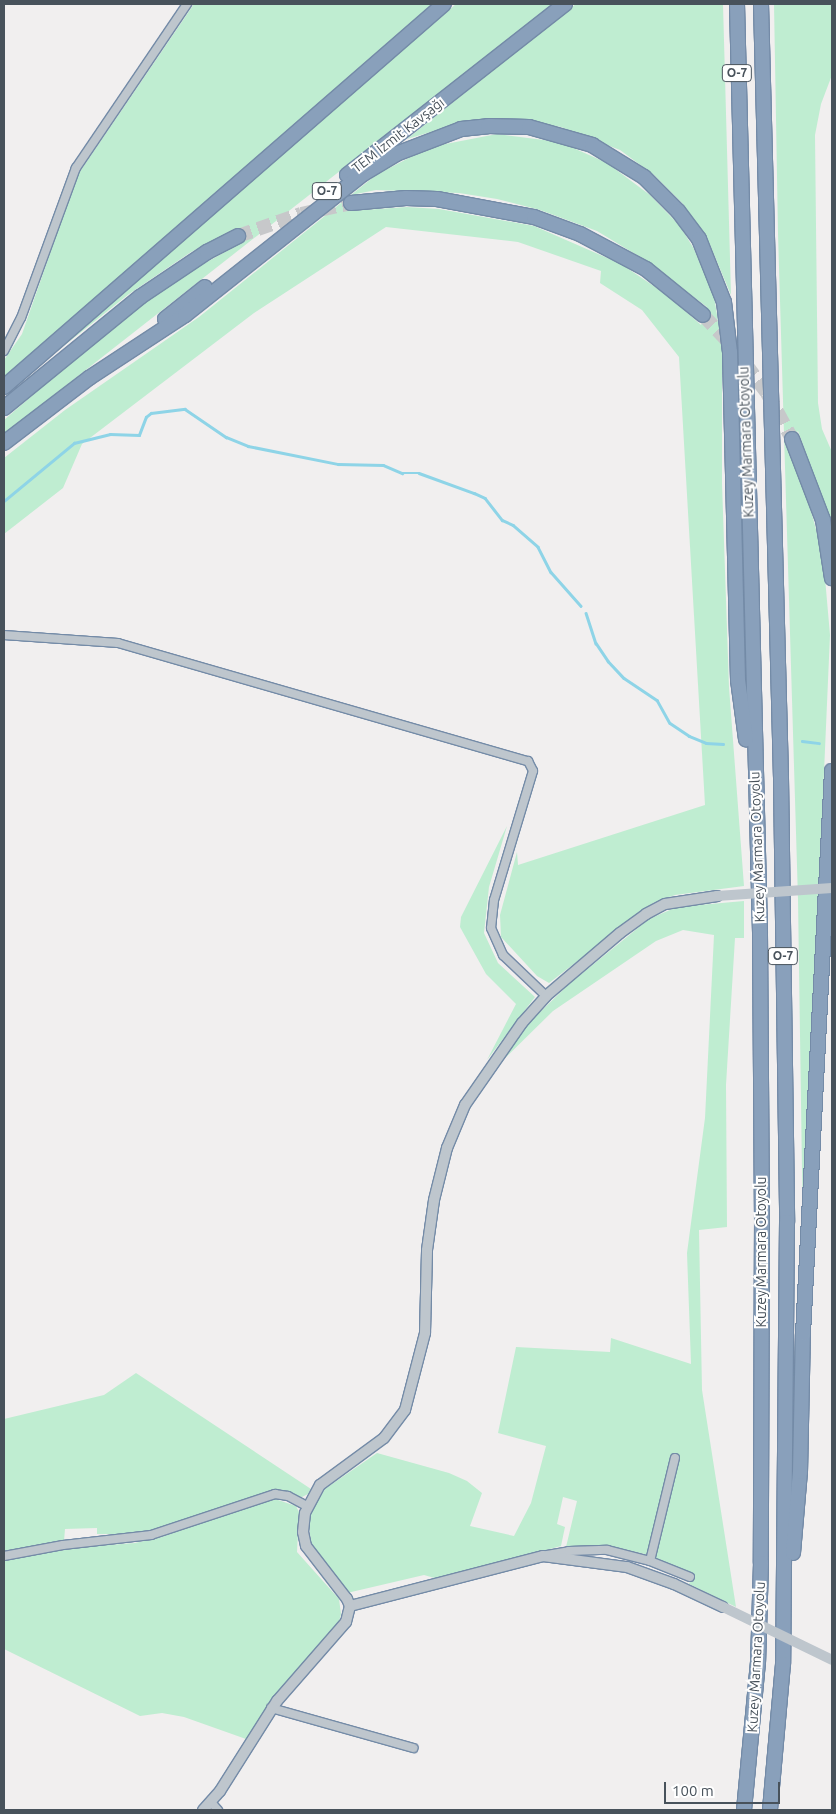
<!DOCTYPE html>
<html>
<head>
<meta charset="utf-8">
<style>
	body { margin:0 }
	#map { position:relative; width:836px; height:1814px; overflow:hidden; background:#f1efef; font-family:Ubuntu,sans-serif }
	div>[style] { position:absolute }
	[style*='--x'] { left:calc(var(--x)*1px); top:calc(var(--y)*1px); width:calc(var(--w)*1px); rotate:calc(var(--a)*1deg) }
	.green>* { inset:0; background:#bfedd1 }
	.stream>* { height:2.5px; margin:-1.25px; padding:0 1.25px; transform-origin:1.25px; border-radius:1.25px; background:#8ed4e7 }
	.motorway-tunnel>* { height:14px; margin-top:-7px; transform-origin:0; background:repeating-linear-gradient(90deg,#c7c8ca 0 14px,transparent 0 21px) }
	.roads { filter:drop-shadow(1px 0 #748ba7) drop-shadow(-1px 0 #748ba7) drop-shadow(0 1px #748ba7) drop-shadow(0 -1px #748ba7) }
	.minor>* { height:8px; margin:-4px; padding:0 4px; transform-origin:4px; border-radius:4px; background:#bec6cd }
	.tertiary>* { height:10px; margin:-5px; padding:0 5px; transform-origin:5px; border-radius:5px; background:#bec6cd }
	.motorway>* { height:14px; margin:-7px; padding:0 7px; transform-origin:7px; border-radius:7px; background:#89a0bb }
	.tertiary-bridge>* { height:10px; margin:-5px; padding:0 5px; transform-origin:5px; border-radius:5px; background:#bec6cd }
	span { translate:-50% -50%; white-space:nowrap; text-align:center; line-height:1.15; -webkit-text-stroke:4px #fff; paint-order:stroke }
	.shield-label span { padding:1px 4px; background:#fff; border:1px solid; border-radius:4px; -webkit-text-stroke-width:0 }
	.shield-label { font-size:12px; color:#48525b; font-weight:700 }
	.street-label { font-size:14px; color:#48525b }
	.frame { position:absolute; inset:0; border:5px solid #48525b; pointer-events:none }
	.scale { position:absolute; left:664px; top:1782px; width:116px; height:22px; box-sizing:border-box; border:2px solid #48525b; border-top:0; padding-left:6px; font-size:15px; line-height:18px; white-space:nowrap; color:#48525b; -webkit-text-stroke:4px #fff; paint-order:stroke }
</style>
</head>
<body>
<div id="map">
	<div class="green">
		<div style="clip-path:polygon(194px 4px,432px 4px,4px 377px,4px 360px,22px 334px,77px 176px)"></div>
		<div style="clip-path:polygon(456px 4px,553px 4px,4px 434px,4px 420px,114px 325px,175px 280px,241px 243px,234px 229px,191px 252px,129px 294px,26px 376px)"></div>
		<div style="clip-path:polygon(576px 4px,723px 4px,731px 295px,710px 245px,683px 204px,654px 175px,620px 150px,561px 127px,513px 120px,461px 123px,407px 139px)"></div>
		<div style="clip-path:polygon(774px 4px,832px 4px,832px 75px,821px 104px,815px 135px,818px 403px,822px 429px,832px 452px,832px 527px,798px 431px,788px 444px,805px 489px,823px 555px,830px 635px,803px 1254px,800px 1240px,803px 1239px,798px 899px,778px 234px)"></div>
		<div style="clip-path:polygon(evenodd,497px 134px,560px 142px,607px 163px,650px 195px,680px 226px,694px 249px,714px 296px,722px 347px,722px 483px,729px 687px,744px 886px,675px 895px,653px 903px,549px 983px,537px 976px,501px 937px,500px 915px,517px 852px,518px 865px,705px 805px,679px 357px,642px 310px,600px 283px,601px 271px,518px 242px,386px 227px,254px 313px,82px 444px,63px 488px,4px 534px,4px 458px,65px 410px,199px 317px,376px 175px,430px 147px,497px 134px,376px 190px,459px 193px,497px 199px,540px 210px,597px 231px,645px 260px,707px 307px,701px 325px,667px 295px,621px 264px,534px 226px,439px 209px,407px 207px,349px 211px,356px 194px,376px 190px)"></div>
		<div style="clip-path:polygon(507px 826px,489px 887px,484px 933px,498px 963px,535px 997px,487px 1060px,516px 1004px,486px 974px,460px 927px,461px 917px)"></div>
		<div style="clip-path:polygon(744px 901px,744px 938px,735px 938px,726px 1085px,727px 1227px,699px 1230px,702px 1390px,736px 1607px,689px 1584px,693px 1574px,654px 1557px,678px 1456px,673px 1454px,649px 1555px,609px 1546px,566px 1547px,577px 1501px,563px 1497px,557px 1524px,565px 1527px,561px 1546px,438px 1579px,424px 1575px,347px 1593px,311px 1546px,309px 1523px,312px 1510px,325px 1489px,377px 1453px,449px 1473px,467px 1481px,482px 1493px,470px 1526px,514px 1536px,531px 1503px,546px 1446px,498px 1433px,516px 1347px,610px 1352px,611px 1338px,691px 1364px,687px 1253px,705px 1118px,714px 935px,683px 930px,656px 941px,553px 1011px,490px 1073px,531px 1021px,568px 985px,649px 919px,677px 907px)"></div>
		<div style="clip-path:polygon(136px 1373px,311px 1489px,308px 1494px,300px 1498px,287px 1491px,270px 1491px,140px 1534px,97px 1534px,97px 1528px,65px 1529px,64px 1541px,4px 1554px,4px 1419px,104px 1395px)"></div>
		<div style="clip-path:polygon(275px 1499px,296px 1506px,299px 1512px,297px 1552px,339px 1599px,341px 1614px,338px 1626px,270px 1701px,246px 1739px,184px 1717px,162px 1713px,140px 1716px,4px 1649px,4px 1560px,82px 1547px,135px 1543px,162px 1537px,253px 1503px)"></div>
	</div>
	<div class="stream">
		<div style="--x:4;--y:501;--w:91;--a:-39.6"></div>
		<div style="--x:74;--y:443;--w:37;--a:-14"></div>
		<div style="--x:110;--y:434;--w:29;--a:2"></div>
		<div style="--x:139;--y:435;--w:19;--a:-69"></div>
		<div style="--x:146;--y:417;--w:6;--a:-39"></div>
		<div style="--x:151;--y:413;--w:34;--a:-7"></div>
		<div style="--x:185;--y:409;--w:50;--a:34.3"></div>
		<div style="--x:226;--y:437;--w:24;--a:22"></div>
		<div style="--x:248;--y:446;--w:92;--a:11.3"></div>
		<div style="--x:338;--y:464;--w:45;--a:1.3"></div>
		<div style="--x:383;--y:465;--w:21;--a:23"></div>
		<div style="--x:402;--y:473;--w:17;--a:0"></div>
		<div style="--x:419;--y:473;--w:59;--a:20"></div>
		<div style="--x:474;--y:493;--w:12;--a:24"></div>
		<div style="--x:485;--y:498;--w:28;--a:52"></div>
		<div style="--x:502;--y:520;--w:12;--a:24"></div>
		<div style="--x:513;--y:525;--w:33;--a:41"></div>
		<div style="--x:538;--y:547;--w:28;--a:63"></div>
		<div style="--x:551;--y:572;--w:45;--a:48.6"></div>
		<div style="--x:586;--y:613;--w:32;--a:72"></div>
		<div style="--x:596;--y:643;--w:22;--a:56"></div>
		<div style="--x:608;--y:661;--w:23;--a:47"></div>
		<div style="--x:624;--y:678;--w:40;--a:34"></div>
		<div style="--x:657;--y:700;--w:26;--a:61"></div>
		<div style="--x:670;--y:723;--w:23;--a:34"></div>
		<div style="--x:689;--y:736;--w:18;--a:22"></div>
		<div style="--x:706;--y:743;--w:17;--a:3"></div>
		<div style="--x:802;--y:741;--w:17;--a:7"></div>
	</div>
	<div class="motorway-tunnel">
		<div style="--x:238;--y:236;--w:67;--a:-19.2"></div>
		<div style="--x:301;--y:214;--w:51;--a:-12.4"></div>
		<div style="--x:703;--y:315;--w:44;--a:46.8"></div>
		<div style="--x:733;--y:347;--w:57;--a:53.5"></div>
		<div style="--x:767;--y:393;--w:52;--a:61.5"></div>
	</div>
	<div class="roads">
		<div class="minor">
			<div style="--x:4;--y:351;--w:37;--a:-63"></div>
			<div style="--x:21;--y:318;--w:160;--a:-69.9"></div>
			<div style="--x:76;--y:168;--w:198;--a:-55.9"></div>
			<div style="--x:4;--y:635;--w:114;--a:4"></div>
			<div style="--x:118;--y:643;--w:427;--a:16.1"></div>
			<div style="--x:528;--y:761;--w:11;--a:63"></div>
			<div style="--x:533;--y:771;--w:135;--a:106.8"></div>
			<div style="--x:494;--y:900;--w:28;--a:96"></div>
			<div style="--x:491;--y:928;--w:30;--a:66"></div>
			<div style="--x:503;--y:955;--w:59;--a:43.6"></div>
			<div style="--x:547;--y:1555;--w:22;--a:-10"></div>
			<div style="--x:569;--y:1551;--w:38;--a:-2"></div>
			<div style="--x:607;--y:1550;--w:44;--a:14.3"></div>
			<div style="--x:650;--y:1561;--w:106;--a:-76.4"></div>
			<div style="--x:4;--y:1556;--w:60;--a:-10.6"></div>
			<div style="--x:63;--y:1545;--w:89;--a:-6.5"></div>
			<div style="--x:151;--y:1535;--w:131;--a:-18.3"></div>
			<div style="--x:275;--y:1494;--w:13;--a:9"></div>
			<div style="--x:288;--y:1496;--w:21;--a:28"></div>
			<div style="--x:650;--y:1561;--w:43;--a:21.8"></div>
			<div style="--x:271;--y:1708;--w:148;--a:15.7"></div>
			<div style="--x:211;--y:1802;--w:11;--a:49"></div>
		</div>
		<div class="tertiary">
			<div style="--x:350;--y:1606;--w:199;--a:-14.5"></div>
			<div style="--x:543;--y:1556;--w:85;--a:7.5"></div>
			<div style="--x:627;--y:1567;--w:50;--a:19.9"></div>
			<div style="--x:674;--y:1584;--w:54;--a:25.1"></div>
			<div style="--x:203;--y:1810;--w:25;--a:-48"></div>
			<div style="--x:220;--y:1791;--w:107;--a:-57.7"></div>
			<div style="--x:277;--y:1701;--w:105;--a:-48.9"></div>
			<div style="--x:346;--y:1622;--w:16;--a:-76"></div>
			<div style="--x:350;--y:1606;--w:8;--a:-113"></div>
			<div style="--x:347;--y:1599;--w:67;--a:-127.7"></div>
			<div style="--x:306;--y:1546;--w:14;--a:-102"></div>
			<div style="--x:303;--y:1532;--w:19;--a:-84"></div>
			<div style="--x:305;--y:1513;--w:32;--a:-62"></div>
			<div style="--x:320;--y:1485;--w:79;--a:-36.3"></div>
			<div style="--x:384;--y:1438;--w:35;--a:-53"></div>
			<div style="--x:405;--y:1410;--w:80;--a:-75.4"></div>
			<div style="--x:425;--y:1333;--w:83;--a:-88.6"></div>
			<div style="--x:427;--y:1250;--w:50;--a:-82"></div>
			<div style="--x:434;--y:1200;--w:54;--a:-76"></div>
			<div style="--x:447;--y:1148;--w:47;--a:-67.3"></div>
			<div style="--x:465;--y:1105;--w:100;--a:-55.2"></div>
			<div style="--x:522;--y:1023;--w:36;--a:-48"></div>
			<div style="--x:546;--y:996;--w:97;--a:-40.4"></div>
			<div style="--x:620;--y:933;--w:32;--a:-36"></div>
			<div style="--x:646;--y:914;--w:21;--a:-28"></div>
			<div style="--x:665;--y:904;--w:53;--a:-8.7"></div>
		</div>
		<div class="motorway">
			<div style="--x:737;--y:4;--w:930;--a:88.58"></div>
			<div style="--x:760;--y:934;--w:286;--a:89.6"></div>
			<div style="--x:762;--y:1220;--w:343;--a:90.2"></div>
			<div style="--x:761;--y:1563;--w:99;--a:91.7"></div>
			<div style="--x:758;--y:1662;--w:149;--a:95.4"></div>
			<div style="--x:761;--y:4;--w:774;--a:88.52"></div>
			<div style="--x:781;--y:778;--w:444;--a:89.2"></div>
			<div style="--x:787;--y:1222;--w:442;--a:90.5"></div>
			<div style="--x:783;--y:1664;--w:147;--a:95.1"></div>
			<div style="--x:347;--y:175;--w:277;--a:-38.1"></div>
			<div style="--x:351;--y:203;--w:55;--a:-5.2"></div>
			<div style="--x:406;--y:198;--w:31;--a:2"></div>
			<div style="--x:437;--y:199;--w:99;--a:10.5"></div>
			<div style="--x:534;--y:217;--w:49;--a:20.3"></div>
			<div style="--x:580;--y:234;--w:75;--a:27.9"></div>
			<div style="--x:646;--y:269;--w:73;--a:38.9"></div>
			<div style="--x:165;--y:319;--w:51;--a:-38.7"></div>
			<div style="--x:4;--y:387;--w:583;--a:-41.04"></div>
			<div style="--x:4;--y:408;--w:176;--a:-39.2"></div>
			<div style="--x:140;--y:297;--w:81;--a:-33.9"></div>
			<div style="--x:207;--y:252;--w:35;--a:-27"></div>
			<div style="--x:792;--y:439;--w:87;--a:69.1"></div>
			<div style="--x:823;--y:520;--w:59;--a:81.2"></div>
			<div style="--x:4;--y:443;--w:107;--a:-37.4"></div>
			<div style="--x:89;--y:378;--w:115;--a:-33.3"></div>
			<div style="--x:185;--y:315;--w:227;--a:-38.4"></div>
			<div style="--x:363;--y:174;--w:39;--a:-31"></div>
			<div style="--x:396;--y:154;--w:70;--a:-21"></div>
			<div style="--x:461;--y:129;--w:27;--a:-6"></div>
			<div style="--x:488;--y:126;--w:41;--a:1.4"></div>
			<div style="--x:529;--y:127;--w:66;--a:15.9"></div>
			<div style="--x:592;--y:145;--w:61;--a:31.6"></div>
			<div style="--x:644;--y:177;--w:48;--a:45"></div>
			<div style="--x:678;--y:211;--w:35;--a:53"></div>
			<div style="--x:699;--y:239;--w:68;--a:68.4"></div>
			<div style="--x:724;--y:302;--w:50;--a:83.2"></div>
			<div style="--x:730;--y:352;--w:328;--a:88.6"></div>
			<div style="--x:738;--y:680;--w:60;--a:82.3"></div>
			<div style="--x:793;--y:1553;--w:81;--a:-85.1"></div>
			<div style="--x:800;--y:1472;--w:138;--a:-88.8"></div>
			<div style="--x:803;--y:1334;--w:564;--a:-87.05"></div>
		</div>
	</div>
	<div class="tertiary-bridge">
		<div style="--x:717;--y:896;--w:115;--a:-4"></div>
		<div style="--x:723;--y:1607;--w:121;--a:25.9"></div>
	</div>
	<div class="shield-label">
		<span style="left:737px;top:73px">O-7</span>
		<span style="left:327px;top:191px">O-7</span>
		<span style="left:783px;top:956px">O-7</span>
	</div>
	<div class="street-label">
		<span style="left:398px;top:135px;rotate:-38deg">TEM İzmit Kavşağı</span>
		<span style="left:746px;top:442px;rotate:-92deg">Kuzey Marmara Otoyolu</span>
		<span style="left:757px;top:847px;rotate:-92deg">Kuzey Marmara Otoyolu</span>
		<span style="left:761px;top:1252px;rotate:-90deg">Kuzey Marmara Otoyolu</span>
		<span style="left:756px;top:1657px;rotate:-87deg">Kuzey Marmara Otoyolu</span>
	</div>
	<div class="frame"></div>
	<div class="scale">100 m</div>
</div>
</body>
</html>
